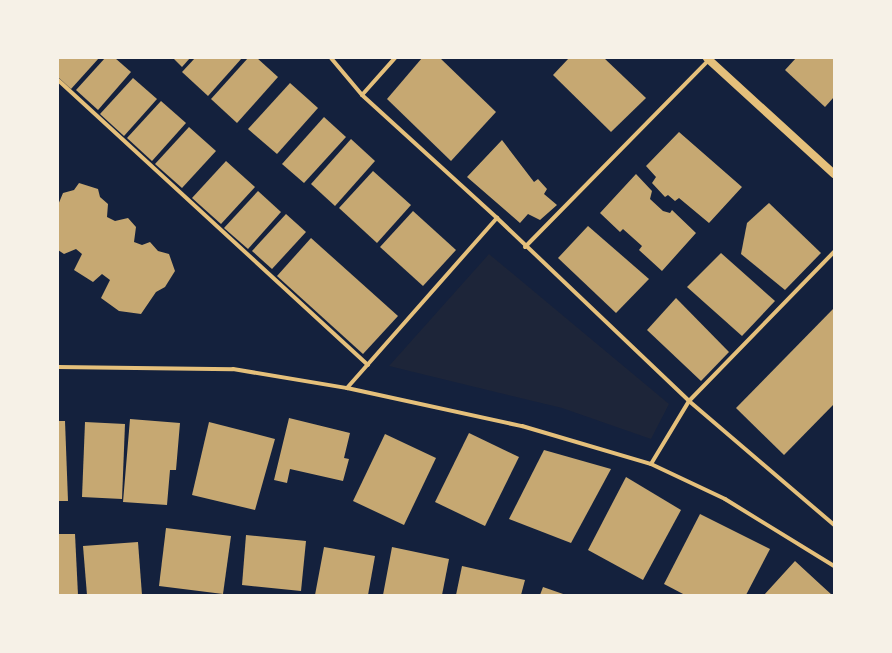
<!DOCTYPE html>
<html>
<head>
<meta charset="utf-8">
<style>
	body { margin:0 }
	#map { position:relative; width:892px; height:653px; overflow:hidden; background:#14213d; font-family:Mulish,sans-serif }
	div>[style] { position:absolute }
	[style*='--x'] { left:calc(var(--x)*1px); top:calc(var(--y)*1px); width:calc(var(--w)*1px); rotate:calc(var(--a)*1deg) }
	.green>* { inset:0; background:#1d2539 }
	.building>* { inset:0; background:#c6a872 }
	.minor>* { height:4px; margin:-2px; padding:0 2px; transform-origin:2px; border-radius:2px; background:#e5c07b }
	.secondary>* { height:8px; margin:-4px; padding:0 4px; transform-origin:4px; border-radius:4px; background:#e5c07b }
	span { translate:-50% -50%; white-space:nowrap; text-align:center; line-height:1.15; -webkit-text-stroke:3px #f6f1e7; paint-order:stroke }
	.frame { position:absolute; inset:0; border:59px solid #f6f1e7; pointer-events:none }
</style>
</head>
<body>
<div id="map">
	<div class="green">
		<div style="clip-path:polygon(489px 254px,669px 404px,651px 439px,562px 408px,389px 366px)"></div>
	</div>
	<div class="building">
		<div style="clip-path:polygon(58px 58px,99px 58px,71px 89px,58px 77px)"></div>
		<div style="clip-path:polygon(105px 58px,115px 58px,131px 72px,98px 110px,76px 90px)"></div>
		<div style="clip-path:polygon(173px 58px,190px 58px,182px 67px)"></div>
		<div style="clip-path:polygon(195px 58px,242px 58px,208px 96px,182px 72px)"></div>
		<div style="clip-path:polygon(248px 58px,257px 58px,278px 77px,237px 123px,211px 99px)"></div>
		<div style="clip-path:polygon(422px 58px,440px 58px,496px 112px,451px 161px,387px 99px)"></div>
		<div style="clip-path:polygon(569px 58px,604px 58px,646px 98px,611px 132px,553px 75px)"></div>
		<div style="clip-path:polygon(796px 58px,834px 58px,834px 97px,825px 107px,785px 70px)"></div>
		<div style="clip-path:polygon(133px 78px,157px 99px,124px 136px,100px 114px)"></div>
		<div style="clip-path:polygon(290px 83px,318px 108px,277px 154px,248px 129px)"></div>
		<div style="clip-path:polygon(161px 101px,186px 123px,152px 161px,127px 138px)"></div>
		<div style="clip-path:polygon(324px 117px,346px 137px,304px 183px,282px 164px)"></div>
		<div style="clip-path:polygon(189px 127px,216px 151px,182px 188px,155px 164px)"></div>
		<div style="clip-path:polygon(679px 132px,742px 187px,709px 223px,679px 198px,675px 201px,668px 195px,665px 197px,652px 183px,656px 177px,646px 166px)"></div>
		<div style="clip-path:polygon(351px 139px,375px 161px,335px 206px,311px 184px)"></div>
		<div style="clip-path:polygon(502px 140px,534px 182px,538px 179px,547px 189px,544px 194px,557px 205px,540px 220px,528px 214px,520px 223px,467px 177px)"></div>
		<div style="clip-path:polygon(226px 161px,255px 187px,221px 224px,192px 198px)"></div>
		<div style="clip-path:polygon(373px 171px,411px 205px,377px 243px,339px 208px)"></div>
		<div style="clip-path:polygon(636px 174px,652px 191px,650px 199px,663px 211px,670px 213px,672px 210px,696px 233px,662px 271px,639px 250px,642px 246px,623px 229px,620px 232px,600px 213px)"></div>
		<div style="clip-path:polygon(79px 183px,98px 189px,100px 197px,108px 204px,107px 217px,115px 221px,128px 218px,136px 227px,134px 242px,142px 245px,150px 242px,158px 251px,169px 254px,175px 271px,165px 287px,156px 292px,141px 314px,119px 311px,101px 298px,110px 280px,102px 274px,93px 282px,74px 270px,82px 254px,76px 249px,64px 254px,58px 250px,58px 205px,63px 193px,74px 190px)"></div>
		<div style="clip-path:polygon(258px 191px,281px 212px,248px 249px,224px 228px)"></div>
		<div style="clip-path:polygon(769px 203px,821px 253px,785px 290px,741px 254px,747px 223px)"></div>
		<div style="clip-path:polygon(413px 211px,456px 250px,423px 286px,380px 247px)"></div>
		<div style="clip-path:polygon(286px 214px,306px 232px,272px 269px,252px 251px)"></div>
		<div style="clip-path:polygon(588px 226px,649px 279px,616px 313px,558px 258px)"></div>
		<div style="clip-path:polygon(311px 238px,398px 316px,363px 354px,277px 276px)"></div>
		<div style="clip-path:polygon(721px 253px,775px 301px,742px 336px,687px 287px)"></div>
		<div style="clip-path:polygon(676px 298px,729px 352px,701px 381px,647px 330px)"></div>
		<div style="clip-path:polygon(834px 308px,834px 404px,784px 455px,736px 408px)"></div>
		<div style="clip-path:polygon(289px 418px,350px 433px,344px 458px,349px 459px,343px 481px,290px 469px,287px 483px,274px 480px)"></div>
		<div style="clip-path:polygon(130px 419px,180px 423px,176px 470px,170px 470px,167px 505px,123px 502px)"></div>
		<div style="clip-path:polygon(58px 421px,65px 421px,68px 501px,58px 501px)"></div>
		<div style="clip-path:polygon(85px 422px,125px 424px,122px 499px,82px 497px)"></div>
		<div style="clip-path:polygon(209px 422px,275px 439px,255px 510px,192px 495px)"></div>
		<div style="clip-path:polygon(469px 433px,519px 457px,485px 526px,435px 502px)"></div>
		<div style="clip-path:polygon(385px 434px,436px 458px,404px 525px,353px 501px)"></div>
		<div style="clip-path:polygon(544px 450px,611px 469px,571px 543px,509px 519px)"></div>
		<div style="clip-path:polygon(626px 477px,681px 510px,643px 580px,588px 550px)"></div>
		<div style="clip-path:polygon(700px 514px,770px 549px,746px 595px,685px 595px,664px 584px)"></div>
		<div style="clip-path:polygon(166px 528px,231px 536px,223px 594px,159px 586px)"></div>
		<div style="clip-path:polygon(58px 534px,75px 534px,78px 595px,58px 595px)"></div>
		<div style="clip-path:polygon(246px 535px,306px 541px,301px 591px,242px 585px)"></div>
		<div style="clip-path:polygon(138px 542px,142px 595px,87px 595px,83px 546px)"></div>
		<div style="clip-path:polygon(324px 547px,375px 556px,368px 595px,315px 595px)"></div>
		<div style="clip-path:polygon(392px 547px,449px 559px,442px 595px,383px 595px)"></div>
		<div style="clip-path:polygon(795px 561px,821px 585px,832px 595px,764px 595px)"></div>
		<div style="clip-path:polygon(462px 566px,525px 580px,521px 595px,456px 595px)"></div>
		<div style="clip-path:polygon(543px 587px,566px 595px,540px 595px)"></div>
	</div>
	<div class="minor">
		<div style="--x:331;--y:58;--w:48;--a:50"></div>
		<div style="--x:362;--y:95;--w:183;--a:42.3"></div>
		<div style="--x:497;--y:218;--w:265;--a:43.6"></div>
		<div style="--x:689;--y:401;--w:191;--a:40.5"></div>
		<div style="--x:58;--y:80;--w:421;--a:42.6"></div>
		<div style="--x:362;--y:95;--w:50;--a:-48.3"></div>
		<div style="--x:525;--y:247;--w:262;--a:-45.5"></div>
		<div style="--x:58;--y:367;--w:175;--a:0.7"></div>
		<div style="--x:233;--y:369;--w:116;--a:9.5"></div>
		<div style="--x:347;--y:388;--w:179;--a:12.3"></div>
		<div style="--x:522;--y:426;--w:134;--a:16.4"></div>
		<div style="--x:651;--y:464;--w:82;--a:25.3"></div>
		<div style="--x:725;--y:499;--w:128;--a:31.6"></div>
		<div style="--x:347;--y:388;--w:227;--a:-48.6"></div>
		<div style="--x:651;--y:464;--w:74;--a:-58.9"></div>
		<div style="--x:689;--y:401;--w:208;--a:-45.8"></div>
	</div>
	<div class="secondary">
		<div style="--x:707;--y:58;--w:172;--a:42.4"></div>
	</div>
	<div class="frame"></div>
</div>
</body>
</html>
